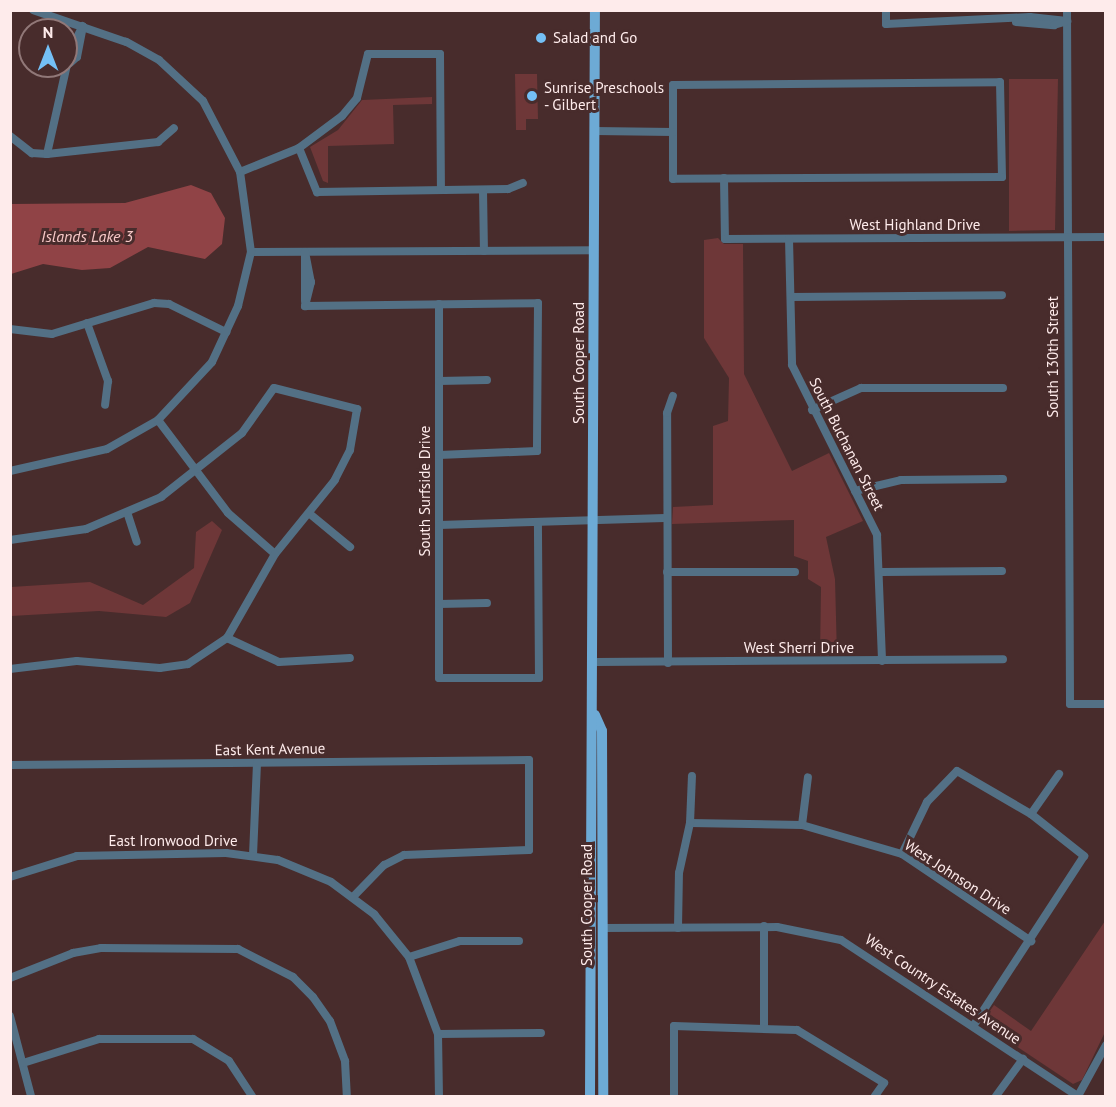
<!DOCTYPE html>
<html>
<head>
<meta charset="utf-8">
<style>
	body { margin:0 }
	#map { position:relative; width:1116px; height:1107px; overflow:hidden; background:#482c2c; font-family:"PT Sans",sans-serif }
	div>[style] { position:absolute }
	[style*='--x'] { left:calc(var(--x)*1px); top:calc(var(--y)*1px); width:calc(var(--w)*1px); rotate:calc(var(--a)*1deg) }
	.green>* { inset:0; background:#6e3738 }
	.water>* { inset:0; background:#904346 }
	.minor>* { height:8px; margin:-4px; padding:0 4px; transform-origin:4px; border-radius:4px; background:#537085 }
	.major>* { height:10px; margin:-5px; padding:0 5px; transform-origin:5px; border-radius:5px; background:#6daad5 }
	.dots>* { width:16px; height:16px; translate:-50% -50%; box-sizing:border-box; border:3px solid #482c2c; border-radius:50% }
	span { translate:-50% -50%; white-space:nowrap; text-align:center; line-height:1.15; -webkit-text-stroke:6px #482c2c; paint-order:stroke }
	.poi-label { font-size:15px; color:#feebeb }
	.left { translate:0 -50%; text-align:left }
	.street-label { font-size:15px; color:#feebeb }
	.water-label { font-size:16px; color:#f7c8c7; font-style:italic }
	.frame { position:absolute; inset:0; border:12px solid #feebeb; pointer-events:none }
	.north { position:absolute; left:18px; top:18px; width:60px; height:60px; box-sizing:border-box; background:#482c2c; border:2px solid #917878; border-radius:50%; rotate:0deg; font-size:16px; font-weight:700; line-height:24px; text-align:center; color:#feebeb }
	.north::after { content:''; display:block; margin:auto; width:21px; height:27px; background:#74c0f6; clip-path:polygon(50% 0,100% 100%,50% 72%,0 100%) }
</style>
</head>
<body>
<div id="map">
	<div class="green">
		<div style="clip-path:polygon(515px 74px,537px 74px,538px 119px,526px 119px,526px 130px,516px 130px)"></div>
		<div style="clip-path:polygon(1009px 79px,1058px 79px,1055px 230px,1009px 231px)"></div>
		<div style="clip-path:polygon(432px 97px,432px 104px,393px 105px,394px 144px,328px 146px,328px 183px,323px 181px,310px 147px,338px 130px,362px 100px)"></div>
		<div style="clip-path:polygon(718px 238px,724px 244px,743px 244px,744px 374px,792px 471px,829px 453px,863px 521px,826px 537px,835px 579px,837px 656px,820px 656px,821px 587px,808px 579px,808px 561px,794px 556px,794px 520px,672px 524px,673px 507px,713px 505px,713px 426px,728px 421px,729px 378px,704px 338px,704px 240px)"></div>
		<div style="clip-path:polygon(212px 521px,222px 530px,190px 603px,166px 617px,99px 611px,11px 616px,11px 587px,90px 582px,143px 605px,194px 568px,196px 532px)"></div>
		<div style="clip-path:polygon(1105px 921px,1105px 1032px,1082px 1080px,1073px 1084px,989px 1028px,987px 1015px,994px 1005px,1031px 1031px)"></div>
	</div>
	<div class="water">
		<div style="clip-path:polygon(191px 185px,211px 193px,225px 218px,222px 244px,205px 259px,148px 247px,110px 268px,82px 270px,43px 264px,11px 274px,11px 204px,125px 203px)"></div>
	</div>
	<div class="minor">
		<div style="--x:886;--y:10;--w:14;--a:90"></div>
		<div style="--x:886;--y:24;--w:144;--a:-2.8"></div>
		<div style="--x:1030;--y:17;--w:37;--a:6"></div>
		<div style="--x:1067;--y:10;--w:694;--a:89.75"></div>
		<div style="--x:1070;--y:704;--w:36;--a:0"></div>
		<div style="--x:1016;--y:22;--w:38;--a:5"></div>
		<div style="--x:1054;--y:25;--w:14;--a:-17"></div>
		<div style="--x:70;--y:63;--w:9;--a:-41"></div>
		<div style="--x:77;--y:57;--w:31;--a:-79"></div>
		<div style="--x:1000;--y:82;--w:95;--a:88.8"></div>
		<div style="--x:1002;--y:177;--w:329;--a:179.7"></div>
		<div style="--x:673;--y:179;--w:94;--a:-90"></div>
		<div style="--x:673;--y:85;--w:327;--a:-0.5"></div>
		<div style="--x:595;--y:131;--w:78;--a:0.7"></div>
		<div style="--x:10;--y:136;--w:28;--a:38"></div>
		<div style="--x:32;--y:153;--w:15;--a:4"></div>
		<div style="--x:47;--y:154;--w:112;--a:-6.2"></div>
		<div style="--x:158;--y:142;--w:21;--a:-41"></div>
		<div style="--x:299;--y:148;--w:48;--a:67.8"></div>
		<div style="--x:317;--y:192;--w:191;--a:-0.9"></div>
		<div style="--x:508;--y:189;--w:16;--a:-22"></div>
		<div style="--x:47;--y:154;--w:106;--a:-77.4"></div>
		<div style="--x:70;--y:51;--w:28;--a:-63"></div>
		<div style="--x:240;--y:172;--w:64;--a:-22.1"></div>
		<div style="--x:299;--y:148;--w:54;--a:-36.7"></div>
		<div style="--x:342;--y:116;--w:23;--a:-50"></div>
		<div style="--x:357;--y:98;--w:45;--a:-76"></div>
		<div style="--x:368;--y:54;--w:72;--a:0"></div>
		<div style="--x:440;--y:54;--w:136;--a:89.6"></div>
		<div style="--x:724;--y:178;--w:61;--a:89.1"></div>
		<div style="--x:725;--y:239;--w:381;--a:-0.3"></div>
		<div style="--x:483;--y:190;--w:61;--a:89.1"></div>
		<div style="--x:789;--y:239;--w:126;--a:88.6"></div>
		<div style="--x:792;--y:365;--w:190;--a:63.4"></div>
		<div style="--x:877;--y:535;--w:126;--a:87.7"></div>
		<div style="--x:251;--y:252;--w:343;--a:-0.3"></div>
		<div style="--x:305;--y:252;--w:31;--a:79"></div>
		<div style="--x:311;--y:282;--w:25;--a:104"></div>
		<div style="--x:791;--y:297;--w:211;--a:-0.5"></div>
		<div style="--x:305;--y:301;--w:49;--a:-90"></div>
		<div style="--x:439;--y:304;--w:374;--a:90"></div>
		<div style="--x:439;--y:678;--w:100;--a:0"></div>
		<div style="--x:539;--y:678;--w:156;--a:-90.4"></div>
		<div style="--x:305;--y:306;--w:233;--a:-0.7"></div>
		<div style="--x:538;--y:303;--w:148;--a:90.4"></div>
		<div style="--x:537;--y:451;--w:98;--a:177.7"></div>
		<div style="--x:87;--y:323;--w:62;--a:70.1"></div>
		<div style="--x:108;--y:381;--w:24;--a:97"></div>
		<div style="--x:10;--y:329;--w:42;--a:6.8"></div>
		<div style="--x:52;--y:334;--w:107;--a:-16.9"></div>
		<div style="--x:154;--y:303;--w:15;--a:4"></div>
		<div style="--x:169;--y:304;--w:64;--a:26.2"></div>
		<div style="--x:439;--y:381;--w:48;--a:-1.2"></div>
		<div style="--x:812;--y:410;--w:54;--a:-24.2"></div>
		<div style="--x:861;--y:388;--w:142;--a:0"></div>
		<div style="--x:158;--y:420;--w:116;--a:53"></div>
		<div style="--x:228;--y:513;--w:62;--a:41.1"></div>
		<div style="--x:10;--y:471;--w:99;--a:-12.8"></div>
		<div style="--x:107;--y:449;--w:59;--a:-29.6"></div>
		<div style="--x:158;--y:420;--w:79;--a:-47"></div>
		<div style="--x:212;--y:362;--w:62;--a:-65.1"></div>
		<div style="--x:238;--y:306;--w:56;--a:-76.5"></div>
		<div style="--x:251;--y:252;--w:81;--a:-97.8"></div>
		<div style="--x:240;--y:172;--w:80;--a:-117.5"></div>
		<div style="--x:203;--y:101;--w:60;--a:-137"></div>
		<div style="--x:159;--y:60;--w:38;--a:-151"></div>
		<div style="--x:126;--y:42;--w:98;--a:-161"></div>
		<div style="--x:855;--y:491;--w:47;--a:-13.4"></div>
		<div style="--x:901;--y:480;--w:102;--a:-0.6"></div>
		<div style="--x:310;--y:514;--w:52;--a:39.5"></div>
		<div style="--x:128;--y:515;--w:28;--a:72"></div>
		<div style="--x:439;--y:525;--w:226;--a:-1.8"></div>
		<div style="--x:10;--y:540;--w:77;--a:-8.2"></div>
		<div style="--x:86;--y:529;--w:82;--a:-23.1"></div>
		<div style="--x:161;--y:497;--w:103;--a:-38.3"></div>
		<div style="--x:242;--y:433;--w:55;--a:-54.6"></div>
		<div style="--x:274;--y:388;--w:86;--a:14.2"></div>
		<div style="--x:357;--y:409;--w:42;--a:99.7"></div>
		<div style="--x:350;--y:450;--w:34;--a:117"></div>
		<div style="--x:335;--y:480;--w:95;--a:129"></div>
		<div style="--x:275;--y:554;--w:97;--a:119.7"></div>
		<div style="--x:667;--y:572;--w:128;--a:0"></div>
		<div style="--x:882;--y:572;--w:120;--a:-0.5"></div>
		<div style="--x:439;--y:604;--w:48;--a:-1.2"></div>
		<div style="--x:595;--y:662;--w:408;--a:-0.4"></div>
		<div style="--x:668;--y:663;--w:250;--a:-90.2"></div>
		<div style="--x:667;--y:413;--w:18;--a:-71"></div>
		<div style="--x:10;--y:669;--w:67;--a:-6.8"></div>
		<div style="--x:77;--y:661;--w:83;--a:4.8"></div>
		<div style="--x:160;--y:668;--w:28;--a:-8"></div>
		<div style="--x:188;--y:664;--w:47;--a:-33.7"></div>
		<div style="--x:227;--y:638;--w:57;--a:24.8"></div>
		<div style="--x:279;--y:662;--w:71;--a:-3.2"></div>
		<div style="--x:10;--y:765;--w:519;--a:-0.55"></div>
		<div style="--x:529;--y:760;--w:90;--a:90"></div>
		<div style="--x:529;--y:850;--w:125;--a:177.7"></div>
		<div style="--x:404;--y:855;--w:22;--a:153"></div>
		<div style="--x:384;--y:865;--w:45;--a:134.1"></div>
		<div style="--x:1031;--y:814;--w:49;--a:-55"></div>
		<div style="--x:690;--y:823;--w:112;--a:1"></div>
		<div style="--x:802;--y:825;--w:104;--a:16.2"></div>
		<div style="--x:902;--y:854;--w:156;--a:34"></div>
		<div style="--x:802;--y:825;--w:48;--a:-82.9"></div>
		<div style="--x:902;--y:854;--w:58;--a:-64.3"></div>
		<div style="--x:927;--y:802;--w:43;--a:-45.9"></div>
		<div style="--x:957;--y:771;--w:86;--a:30.2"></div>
		<div style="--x:1031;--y:814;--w:68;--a:38.4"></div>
		<div style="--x:1084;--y:856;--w:202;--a:123.1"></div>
		<div style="--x:253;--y:855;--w:92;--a:-87.5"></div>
		<div style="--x:10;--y:877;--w:70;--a:-17.4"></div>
		<div style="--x:77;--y:856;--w:149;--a:-1.2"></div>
		<div style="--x:226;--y:853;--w:52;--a:7.7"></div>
		<div style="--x:278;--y:860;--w:57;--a:22.5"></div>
		<div style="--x:331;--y:882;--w:54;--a:36.7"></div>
		<div style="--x:374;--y:914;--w:55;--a:50.9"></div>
		<div style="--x:409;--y:957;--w:82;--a:69.4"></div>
		<div style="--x:438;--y:1034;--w:62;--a:89.1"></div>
		<div style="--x:602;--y:928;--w:175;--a:-0.3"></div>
		<div style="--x:777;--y:927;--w:65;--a:11.5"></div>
		<div style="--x:841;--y:940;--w:284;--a:33.4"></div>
		<div style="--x:678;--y:928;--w:55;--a:-89"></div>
		<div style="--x:679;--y:873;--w:51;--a:-77.6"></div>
		<div style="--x:690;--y:823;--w:47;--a:-87.6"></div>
		<div style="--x:409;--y:957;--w:53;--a:-17.4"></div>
		<div style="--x:460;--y:941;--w:59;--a:0"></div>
		<div style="--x:10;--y:978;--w:68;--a:-21.6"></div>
		<div style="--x:73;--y:953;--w:28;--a:-10"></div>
		<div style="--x:101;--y:948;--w:137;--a:0.4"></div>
		<div style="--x:238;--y:949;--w:62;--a:27"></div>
		<div style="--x:293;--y:977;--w:28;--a:45"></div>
		<div style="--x:313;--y:997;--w:29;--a:55"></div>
		<div style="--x:330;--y:1021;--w:43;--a:69.4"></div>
		<div style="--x:345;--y:1061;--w:35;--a:87"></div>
		<div style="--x:10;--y:1016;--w:83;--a:75.3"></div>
		<div style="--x:764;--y:1026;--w:100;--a:-90"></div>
		<div style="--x:438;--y:1034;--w:103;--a:-0.6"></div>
		<div style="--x:23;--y:1063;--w:80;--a:-17.5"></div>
		<div style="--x:99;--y:1039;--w:94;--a:0"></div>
		<div style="--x:193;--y:1039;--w:42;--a:31.4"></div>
		<div style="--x:229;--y:1061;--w:42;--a:56.7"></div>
		<div style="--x:674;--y:1096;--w:70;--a:-90"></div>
		<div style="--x:674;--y:1026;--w:123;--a:1.9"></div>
		<div style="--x:797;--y:1030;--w:102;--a:31.3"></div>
		<div style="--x:884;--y:1083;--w:16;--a:125"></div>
		<div style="--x:996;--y:1096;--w:46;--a:-53.9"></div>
		<div style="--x:1078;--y:1096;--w:58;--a:-61.2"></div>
	</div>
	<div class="major">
		<div style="--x:595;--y:715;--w:17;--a:66"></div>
		<div style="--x:602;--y:731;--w:365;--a:89.8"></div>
		<div style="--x:590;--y:1096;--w:1086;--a:-89.74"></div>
	</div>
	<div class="dots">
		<div style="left:541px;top:38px;background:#74c0f6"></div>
		<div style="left:532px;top:96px;background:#74c0f6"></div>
	</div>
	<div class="poi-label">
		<span class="left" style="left:553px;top:38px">Salad and Go</span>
		<span class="left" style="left:544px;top:96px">Sunrise Preschools<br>- Gilbert</span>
	</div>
	<div class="street-label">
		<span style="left:915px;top:225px">West Highland Drive</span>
		<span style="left:1053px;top:357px;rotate:-90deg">South 130th Street</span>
		<span style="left:579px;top:363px;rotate:-90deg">South Cooper Road</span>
		<span style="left:847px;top:444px;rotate:63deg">South Buchanan Street</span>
		<span style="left:425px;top:491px;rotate:-90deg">South Surfside Drive</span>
		<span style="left:799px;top:648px">West Sherri Drive</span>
		<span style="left:270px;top:749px;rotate:-1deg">East Kent Avenue</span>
		<span style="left:173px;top:841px">East Ironwood Drive</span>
		<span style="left:958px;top:877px;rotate:33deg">West Johnson Drive</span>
		<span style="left:587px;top:905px;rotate:-90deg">South Cooper Road</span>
		<span style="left:943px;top:989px;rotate:34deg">West Country Estates Avenue</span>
	</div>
	<div class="water-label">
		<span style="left:87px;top:236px">Islands Lake 3</span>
	</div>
	<div class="frame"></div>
	<div class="north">N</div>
</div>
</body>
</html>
